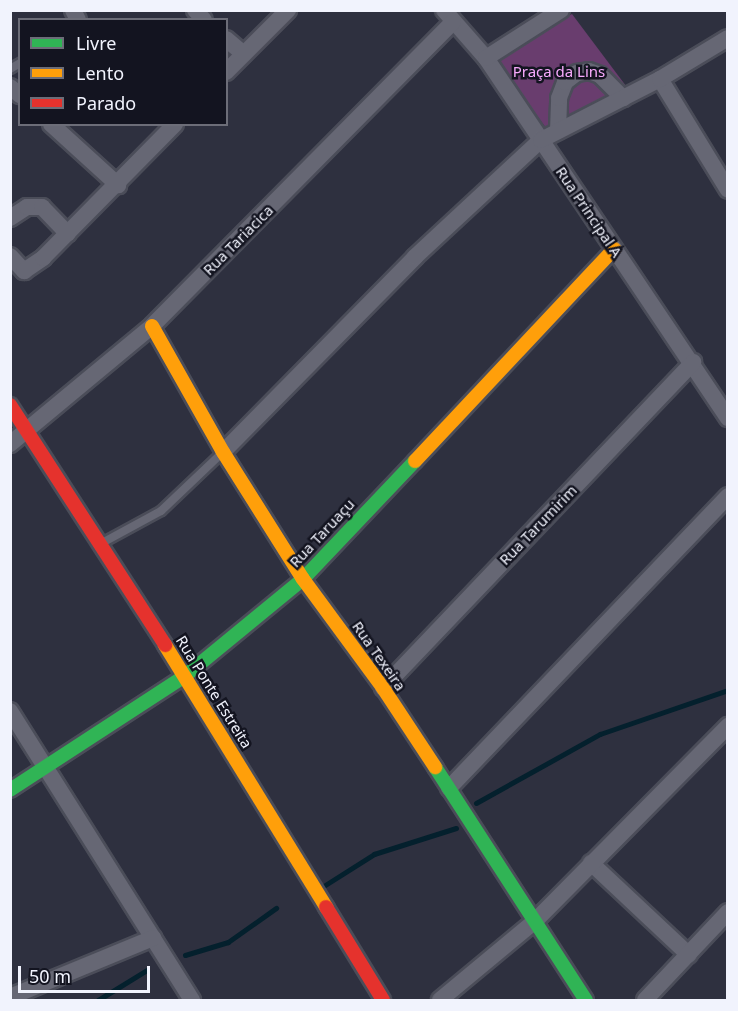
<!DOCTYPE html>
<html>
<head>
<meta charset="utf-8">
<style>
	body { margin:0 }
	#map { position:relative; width:738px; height:1011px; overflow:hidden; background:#2e303f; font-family:"Noto Sans",sans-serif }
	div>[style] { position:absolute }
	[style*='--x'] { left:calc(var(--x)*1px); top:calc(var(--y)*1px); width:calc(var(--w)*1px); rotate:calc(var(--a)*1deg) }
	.green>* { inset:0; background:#693d6e }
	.stream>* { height:5px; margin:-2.5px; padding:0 2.5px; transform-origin:2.5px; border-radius:2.5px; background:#04202d }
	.roads { filter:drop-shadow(2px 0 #4b4d59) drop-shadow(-2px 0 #4b4d59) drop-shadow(0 2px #4b4d59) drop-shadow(0 -2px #4b4d59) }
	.lane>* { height:8px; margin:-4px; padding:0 4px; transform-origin:4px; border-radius:4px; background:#666774 }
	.street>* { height:16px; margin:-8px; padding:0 8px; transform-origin:8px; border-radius:8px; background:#666774 }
	.fast>* { height:14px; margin:-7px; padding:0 7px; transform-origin:7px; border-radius:7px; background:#30b455 }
	.slow>* { height:14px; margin:-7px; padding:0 7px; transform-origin:7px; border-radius:7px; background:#ff9f0a }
	.jam>* { height:14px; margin:-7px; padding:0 7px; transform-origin:7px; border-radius:7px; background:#e5322d }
	span { translate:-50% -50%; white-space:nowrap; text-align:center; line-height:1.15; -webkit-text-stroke:5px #131420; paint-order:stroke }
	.park-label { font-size:15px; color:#f8aafd }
	.street-label { font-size:15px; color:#f1f3fd }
	.frame { position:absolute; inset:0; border:12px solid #f1f3fd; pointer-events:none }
	.legend { position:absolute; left:18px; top:18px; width:210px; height:108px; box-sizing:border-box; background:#131420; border:2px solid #6c6d78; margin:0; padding:8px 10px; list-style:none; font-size:18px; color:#f1f3fd }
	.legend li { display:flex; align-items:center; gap:12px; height:30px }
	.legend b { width:30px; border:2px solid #6c6d78 }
	.scale { position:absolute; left:18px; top:966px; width:132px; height:27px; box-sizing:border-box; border:3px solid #f1f3fd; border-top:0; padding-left:8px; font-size:18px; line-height:21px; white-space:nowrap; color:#f1f3fd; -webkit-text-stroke:4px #131420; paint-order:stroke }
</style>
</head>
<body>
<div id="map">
	<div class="green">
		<div style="clip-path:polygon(572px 14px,626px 86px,546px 128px,495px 59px)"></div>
	</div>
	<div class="stream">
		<div style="--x:476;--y:803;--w:142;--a:-29.1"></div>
		<div style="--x:600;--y:734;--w:135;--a:-19"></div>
		<div style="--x:322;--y:887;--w:62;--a:-32.4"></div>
		<div style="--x:374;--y:854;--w:86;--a:-17.6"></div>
		<div style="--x:185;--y:955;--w:45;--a:-16.8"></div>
		<div style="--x:228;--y:942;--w:59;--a:-35.3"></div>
		<div style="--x:98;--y:1000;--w:57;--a:-31.5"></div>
	</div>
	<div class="roads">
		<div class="lane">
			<div style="--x:10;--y:69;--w:12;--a:-31"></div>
			<div style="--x:102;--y:543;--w:67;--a:-28.5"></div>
			<div style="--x:161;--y:511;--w:84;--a:-43.6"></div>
		</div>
		<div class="street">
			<div style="--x:73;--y:10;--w:11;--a:63"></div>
			<div style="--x:195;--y:10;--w:13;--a:48"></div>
			<div style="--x:444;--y:10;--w:64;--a:48.8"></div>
			<div style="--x:486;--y:58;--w:434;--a:56.1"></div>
			<div style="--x:226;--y:39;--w:23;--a:40"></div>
			<div style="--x:486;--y:58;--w:89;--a:-32.6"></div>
			<div style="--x:226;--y:72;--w:88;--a:-45"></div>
			<div style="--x:660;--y:79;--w:130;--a:58.5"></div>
			<div style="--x:10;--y:87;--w:13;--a:39"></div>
			<div style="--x:51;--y:124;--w:91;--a:42.3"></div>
			<div style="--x:558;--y:131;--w:33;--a:-88"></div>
			<div style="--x:559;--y:98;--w:17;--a:-69"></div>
			<div style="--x:565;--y:82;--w:15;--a:-37"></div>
			<div style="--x:577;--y:73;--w:12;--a:-9"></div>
			<div style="--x:589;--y:71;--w:12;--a:20"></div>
			<div style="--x:600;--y:75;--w:33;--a:45"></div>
			<div style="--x:10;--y:218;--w:20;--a:-33"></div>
			<div style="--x:27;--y:207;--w:15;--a:0"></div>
			<div style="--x:42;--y:207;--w:37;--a:46"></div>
			<div style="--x:10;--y:256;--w:21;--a:47"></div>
			<div style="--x:24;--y:271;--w:23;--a:-34"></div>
			<div style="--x:43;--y:258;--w:188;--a:-45.4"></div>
			<div style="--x:10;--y:444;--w:185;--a:-39.7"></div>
			<div style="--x:152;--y:326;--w:428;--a:-45.3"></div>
			<div style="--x:223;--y:452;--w:274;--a:-45.4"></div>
			<div style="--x:415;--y:257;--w:172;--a:-42.9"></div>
			<div style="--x:541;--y:140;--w:134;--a:-27.1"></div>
			<div style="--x:660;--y:79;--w:79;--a:-31.1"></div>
			<div style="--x:383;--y:688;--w:450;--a:-46.4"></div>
			<div style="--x:10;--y:711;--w:342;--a:57.8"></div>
			<div style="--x:449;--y:788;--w:404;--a:-46.3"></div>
			<div style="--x:591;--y:863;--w:134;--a:43.2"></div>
			<div style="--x:10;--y:997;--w:155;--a:-22.4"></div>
			<div style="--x:440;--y:1000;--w:122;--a:-39.7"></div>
			<div style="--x:534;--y:922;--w:276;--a:-45.3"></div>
			<div style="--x:645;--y:1000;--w:121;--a:-46.7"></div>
		</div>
		<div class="fast">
			<div style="--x:435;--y:767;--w:278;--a:57.1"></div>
			<div style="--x:10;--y:790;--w:209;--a:-33.1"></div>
			<div style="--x:185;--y:676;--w:153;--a:-39.4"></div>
			<div style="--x:303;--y:579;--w:163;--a:-46.5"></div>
		</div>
		<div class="slow">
			<div style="--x:152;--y:326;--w:145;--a:60.6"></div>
			<div style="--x:223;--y:452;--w:150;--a:57.8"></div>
			<div style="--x:303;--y:579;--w:135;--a:53.7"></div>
			<div style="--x:383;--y:688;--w:95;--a:56.6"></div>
			<div style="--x:415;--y:461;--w:291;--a:-46.8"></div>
			<div style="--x:165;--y:645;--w:308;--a:58.4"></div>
		</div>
		<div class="jam">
			<div style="--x:10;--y:405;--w:286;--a:57.1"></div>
			<div style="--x:326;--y:907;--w:109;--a:58.5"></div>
		</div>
	</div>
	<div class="park-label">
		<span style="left:559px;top:72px">Praça da Lins</span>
	</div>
	<div class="street-label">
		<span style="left:589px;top:212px;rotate:56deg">Rua Principal A</span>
		<span style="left:238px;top:240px;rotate:-45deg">Rua Tariacica</span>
		<span style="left:538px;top:525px;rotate:-46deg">Rua Tarumirim</span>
		<span style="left:322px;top:533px;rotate:-47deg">Rua Taruaçu</span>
		<span style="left:379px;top:656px;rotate:55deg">Rua Texeira</span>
		<span style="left:214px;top:692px;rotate:58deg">Rua Ponte Estreita</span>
	</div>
	<div class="frame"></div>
	<ul class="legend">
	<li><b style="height:8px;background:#30b455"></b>Livre</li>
	<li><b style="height:8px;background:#ff9f0a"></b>Lento</li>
	<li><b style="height:8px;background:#e5322d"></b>Parado</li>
	</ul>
	<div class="scale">50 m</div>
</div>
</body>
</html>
